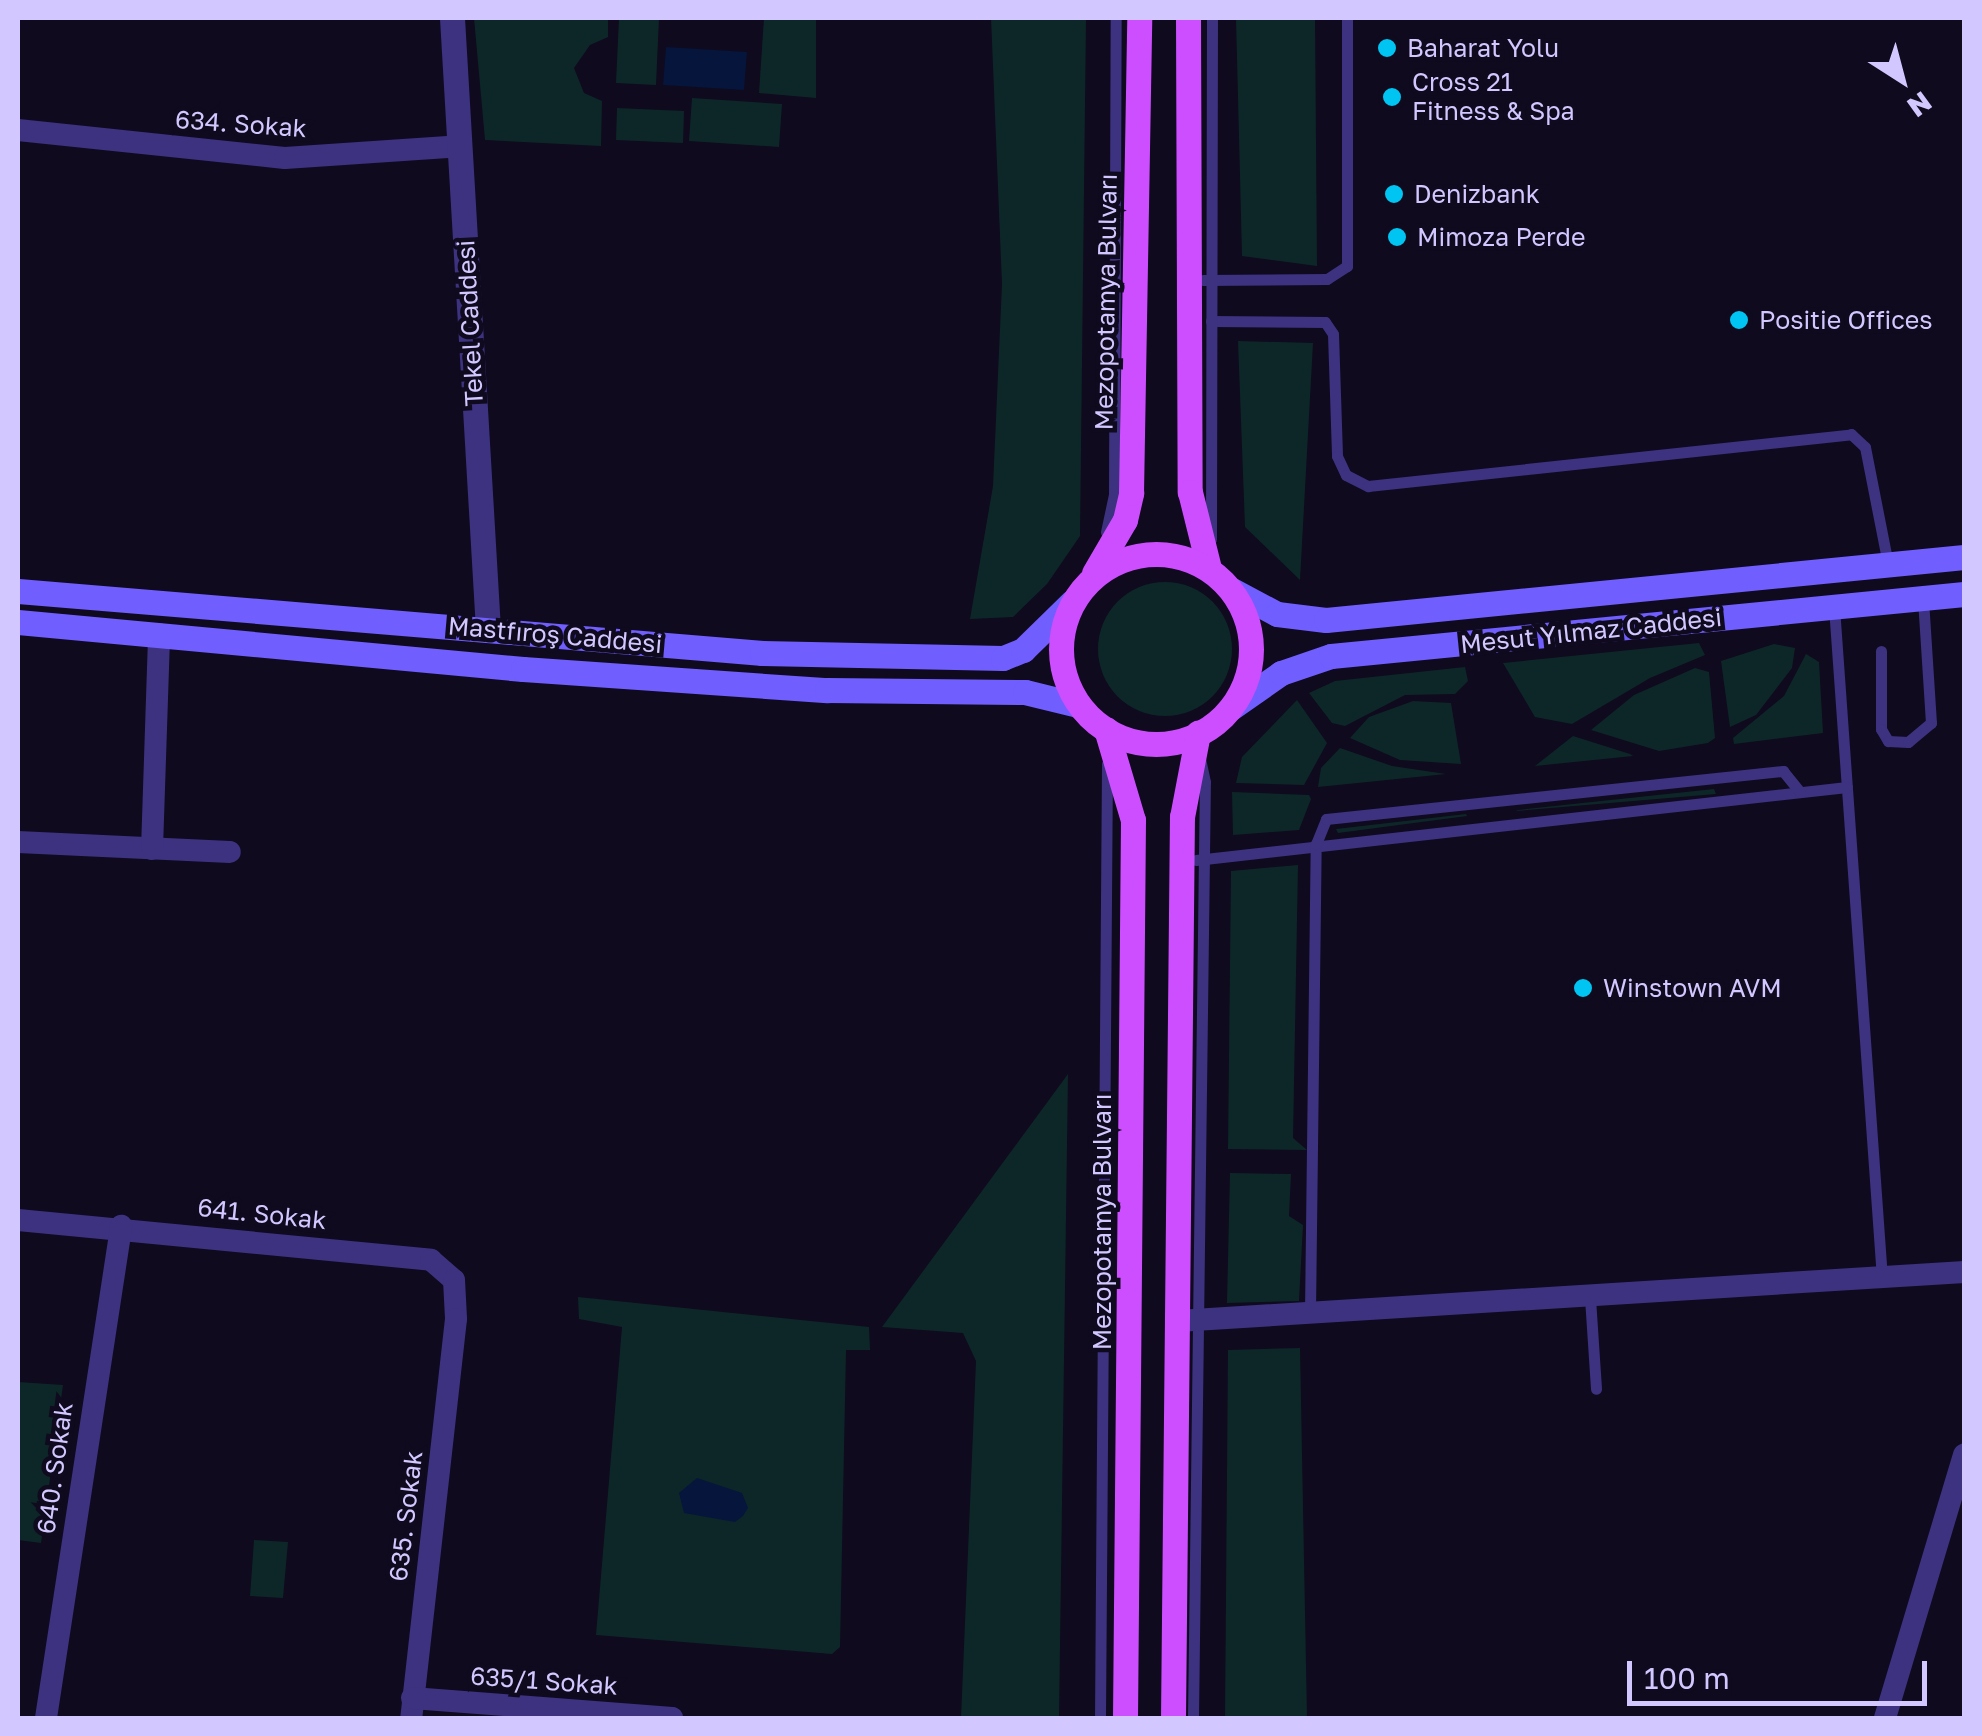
<!DOCTYPE html>
<html>
<head>
<meta charset="utf-8">
<style>
	body { margin:0 }
	#map { position:relative; width:1982px; height:1736px; overflow:hidden; background:#0f0a1e; font-family:"Golos Text",sans-serif }
	div>[style] { position:absolute }
	[style*='--x'] { left:calc(var(--x)*1px); top:calc(var(--y)*1px); width:calc(var(--w)*1px); rotate:calc(var(--a)*1deg) }
	.green>* { inset:0; background:#0d2728 }
	.round { border-radius:50% }
	.water>* { inset:0; background:#06153c }
	.service>* { height:11px; margin:-5.5px; padding:0 5.5px; transform-origin:5.5px; border-radius:5.5px; background:#3c3280 }
	.minor>* { height:22px; margin:-11px; padding:0 11px; transform-origin:11px; border-radius:11px; background:#3c3280 }
	.tertiary>* { height:25px; margin:-12.5px; padding:0 12.5px; transform-origin:12.5px; border-radius:12.5px; background:#3c3280 }
	.secondary>* { height:25px; margin:-12.5px; padding:0 12.5px; transform-origin:12.5px; border-radius:12.5px; background:#705eff }
	.primary>* { height:25px; margin:-12.5px; padding:0 12.5px; transform-origin:12.5px; border-radius:12.5px; background:#cc4eff }
	.primary>.ring { margin:-12.5px; padding:0; box-sizing:content-box; background:none; border:25px solid #cc4eff; border-radius:50% }
	.dots>* { width:28px; height:28px; translate:-50% -50%; box-sizing:border-box; border:5px solid #0f0a1e; border-radius:50% }
	span { translate:-50% -50%; white-space:nowrap; text-align:center; line-height:1.15; -webkit-text-stroke:9px #0f0a1e; paint-order:stroke }
	.poi-label { font-size:25px; color:#d2c7ff }
	.left { translate:0 -50%; text-align:left }
	.street-label { font-size:25px; color:#d2c7ff }
	.frame { position:absolute; inset:0; border:20px solid #d2c7ff; pointer-events:none }
	.north { position:absolute; left:1852px; top:30px; width:100px; height:100px; -webkit-text-stroke:8px #0f0a1e; paint-order:stroke; rotate:144deg; font-size:28px; font-weight:700; line-height:40px; text-align:center; color:#d2c7ff }
	.north::after { content:''; display:block; margin:auto; width:35px; height:45px; background:#d2c7ff; clip-path:polygon(50% 0,100% 100%,50% 72%,0 100%) }
	.scale { position:absolute; left:1627px; top:1661px; width:300px; height:45px; box-sizing:border-box; border:5px solid #d2c7ff; border-top:0; padding-left:12px; font-size:30px; line-height:35px; white-space:nowrap; color:#d2c7ff; -webkit-text-stroke:8px #0f0a1e; paint-order:stroke }
</style>
</head>
<body>
<div id="map">
	<div class="green">
		<div style="clip-path:polygon(474px 18px,608px 18px,608px 37px,590px 45px,574px 68px,584px 93px,602px 101px,601px 146px,485px 140px)"></div>
		<div style="clip-path:polygon(619px 18px,659px 18px,656px 85px,616px 83px)"></div>
		<div style="clip-path:polygon(764px 18px,816px 18px,816px 98px,759px 93px)"></div>
		<div style="clip-path:polygon(991px 18px,1086px 18px,1080px 536px,1047px 584px,1013px 617px,970px 619px,993px 486px,1002px 284px)"></div>
		<div style="clip-path:polygon(1236px 18px,1315px 18px,1317px 266px,1242px 256px)"></div>
		<div style="clip-path:polygon(692px 98px,782px 104px,779px 147px,689px 141px)"></div>
		<div style="clip-path:polygon(617px 108px,684px 111px,683px 143px,616px 140px)"></div>
		<div style="clip-path:polygon(1238px 341px,1313px 343px,1300px 580px,1245px 527px)"></div>
		<div class="round" style="left:1098px;top:582px;width:134px;height:134px"></div>
		<div style="clip-path:polygon(1699px 643px,1705px 655px,1650px 678px,1572px 724px,1535px 717px,1503px 663px)"></div>
		<div style="clip-path:polygon(1774px 644px,1795px 648px,1792px 668px,1756px 715px,1730px 727px,1721px 661px)"></div>
		<div style="clip-path:polygon(1806px 654px,1819px 662px,1823px 733px,1734px 744px,1733px 738px,1784px 696px)"></div>
		<div style="clip-path:polygon(1465px 667px,1468px 681px,1455px 694px,1405px 695px,1345px 726px,1332px 723px,1309px 693px,1335px 681px)"></div>
		<div style="clip-path:polygon(1695px 668px,1709px 672px,1715px 738px,1708px 743px,1659px 751px,1591px 730px,1634px 695px)"></div>
		<div style="clip-path:polygon(1297px 700px,1327px 743px,1304px 785px,1236px 783px,1242px 757px)"></div>
		<div style="clip-path:polygon(1413px 701px,1451px 703px,1461px 764px,1400px 760px,1350px 738px,1369px 717px)"></div>
		<div style="clip-path:polygon(1573px 736px,1630px 754px,1633px 756px,1535px 766px)"></div>
		<div style="clip-path:polygon(1340px 748px,1392px 766px,1446px 774px,1318px 787px,1321px 768px)"></div>
		<div style="clip-path:polygon(1714px 789px,1716px 794px,1516px 811px,1518px 810px)"></div>
		<div style="clip-path:polygon(1232px 792px,1309px 795px,1311px 799px,1299px 830px,1233px 835px)"></div>
		<div style="clip-path:polygon(1467px 816px,1338px 833px,1336px 829px,1466px 814px)"></div>
		<div style="clip-path:polygon(1298px 865px,1293px 1138px,1307px 1150px,1228px 1149px,1231px 871px)"></div>
		<div style="clip-path:polygon(1068px 1074px,1059px 1718px,961px 1718px,976px 1361px,963px 1333px,882px 1327px)"></div>
		<div style="clip-path:polygon(1230px 1173px,1291px 1174px,1289px 1216px,1303px 1225px,1299px 1301px,1227px 1303px)"></div>
		<div style="clip-path:polygon(578px 1297px,869px 1327px,870px 1350px,846px 1350px,840px 1647px,832px 1654px,596px 1635px,622px 1327px,579px 1319px)"></div>
		<div style="clip-path:polygon(1300px 1348px,1307px 1718px,1225px 1718px,1228px 1350px)"></div>
		<div style="clip-path:polygon(18px 1382px,63px 1385px,41px 1543px,18px 1540px)"></div>
		<div style="clip-path:polygon(254px 1540px,288px 1542px,283px 1598px,250px 1596px)"></div>
	</div>
	<div class="water">
		<div style="clip-path:polygon(666px 47px,747px 52px,744px 90px,663px 85px)"></div>
		<div style="clip-path:polygon(697px 1478px,742px 1493px,748px 1508px,743px 1516px,735px 1522px,684px 1513px,679px 1493px)"></div>
	</div>
	<div class="service">
		<div style="--x:1203;--y:280;--w:124;--a:-0.5"></div>
		<div style="--x:1327;--y:279;--w:24;--a:-33"></div>
		<div style="--x:1347;--y:266;--w:248;--a:-90"></div>
		<div style="--x:1211;--y:321;--w:114;--a:0.5"></div>
		<div style="--x:1325;--y:322;--w:14;--a:56"></div>
		<div style="--x:1333;--y:334;--w:122;--a:88.1"></div>
		<div style="--x:1337;--y:456;--w:21;--a:65"></div>
		<div style="--x:1346;--y:475;--w:25;--a:27"></div>
		<div style="--x:1368;--y:486;--w:486;--a:-6.1"></div>
		<div style="--x:1851;--y:434;--w:19;--a:43"></div>
		<div style="--x:1865;--y:447;--w:119;--a:78.9"></div>
		<div style="--x:1106;--y:532;--w:38;--a:-78"></div>
		<div style="--x:1114;--y:495;--w:477;--a:-89.8"></div>
		<div style="--x:1211;--y:539;--w:521;--a:-89.89"></div>
		<div style="--x:1834;--y:607;--w:673;--a:85.91"></div>
		<div style="--x:1881;--y:651;--w:78;--a:90"></div>
		<div style="--x:1881;--y:729;--w:14;--a:60"></div>
		<div style="--x:1888;--y:741;--w:20;--a:3"></div>
		<div style="--x:1908;--y:742;--w:30;--a:-40"></div>
		<div style="--x:1931;--y:723;--w:125;--a:-93.7"></div>
		<div style="--x:1196;--y:860;--w:655;--a:-6.4"></div>
		<div style="--x:1590;--y:1298;--w:91;--a:86.2"></div>
		<div style="--x:1310;--y:1312;--w:468;--a:-89.3"></div>
		<div style="--x:1316;--y:844;--w:27;--a:-68"></div>
		<div style="--x:1326;--y:819;--w:460;--a:-6"></div>
		<div style="--x:1783;--y:771;--w:27;--a:51"></div>
		<div style="--x:1100;--y:1718;--w:954;--a:-89.58"></div>
		<div style="--x:1193;--y:1718;--w:936;--a:-89.27"></div>
		<div style="--x:1205;--y:782;--w:24;--a:-102"></div>
	</div>
	<div class="minor">
		<div style="--x:18;--y:130;--w:268;--a:6"></div>
		<div style="--x:285;--y:158;--w:174;--a:-3.9"></div>
		<div style="--x:18;--y:842;--w:212;--a:2.7"></div>
		<div style="--x:152;--y:849;--w:215;--a:-88.1"></div>
		<div style="--x:18;--y:1220;--w:415;--a:5.5"></div>
		<div style="--x:431;--y:1260;--w:30;--a:41"></div>
		<div style="--x:454;--y:1280;--w:39;--a:87"></div>
		<div style="--x:456;--y:1319;--w:402;--a:96.4"></div>
		<div style="--x:1178;--y:1321;--w:788;--a:-3.57"></div>
		<div style="--x:412;--y:1698;--w:261;--a:4.4"></div>
		<div style="--x:46;--y:1718;--w:498;--a:-81.3"></div>
		<div style="--x:1885;--y:1718;--w:275;--a:-73.3"></div>
	</div>
	<div class="tertiary">
		<div style="--x:452;--y:18;--w:612;--a:86.63"></div>
	</div>
	<div class="secondary">
		<div style="--x:1232;--y:590;--w:51;--a:28.1"></div>
		<div style="--x:1277;--y:614;--w:49;--a:7"></div>
		<div style="--x:1326;--y:620;--w:641;--a:-5.64"></div>
		<div style="--x:18;--y:591;--w:747;--a:4.76"></div>
		<div style="--x:762;--y:653;--w:241;--a:1.2"></div>
		<div style="--x:1003;--y:658;--w:22;--a:-22"></div>
		<div style="--x:1023;--y:650;--w:69;--a:-44.4"></div>
		<div style="--x:18;--y:622;--w:507;--a:5.32"></div>
		<div style="--x:523;--y:669;--w:305;--a:4"></div>
		<div style="--x:827;--y:690;--w:198;--a:0.6"></div>
		<div style="--x:1025;--y:692;--w:55;--a:13.8"></div>
		<div style="--x:1231;--y:708;--w:61;--a:-35"></div>
		<div style="--x:1281;--y:673;--w:53;--a:-18.8"></div>
		<div style="--x:1331;--y:656;--w:636;--a:-5.59"></div>
	</div>
	<div class="primary">
		<div style="--x:1188;--y:18;--w:474;--a:89.8"></div>
		<div style="--x:1190;--y:492;--w:78;--a:76"></div>
		<div class="ring" style="left:1061px;top:554px;width:165px;height:165px"></div>
		<div style="--x:1094;--y:573;--w:61;--a:-59.7"></div>
		<div style="--x:1125;--y:520;--w:28;--a:-77"></div>
		<div style="--x:1131;--y:493;--w:475;--a:-89"></div>
		<div style="--x:1106;--y:729;--w:95;--a:73.5"></div>
		<div style="--x:1133;--y:820;--w:898;--a:90.51"></div>
		<div style="--x:1173;--y:1718;--w:901;--a:-89.43"></div>
		<div style="--x:1182;--y:817;--w:86;--a:-79.2"></div>
	</div>
	<div class="dots">
		<div style="left:1387px;top:48px;background:#00c5f2"></div>
		<div style="left:1392px;top:97px;background:#00c5f2"></div>
		<div style="left:1394px;top:194px;background:#00c5f2"></div>
		<div style="left:1397px;top:237px;background:#00c5f2"></div>
		<div style="left:1739px;top:320px;background:#00c5f2"></div>
		<div style="left:1583px;top:988px;background:#00c5f2"></div>
	</div>
	<div class="poi-label">
		<span class="left" style="left:1407px;top:48px">Baharat Yolu</span>
		<span class="left" style="left:1412px;top:97px">Cross 21<br>Fitness &amp; Spa</span>
		<span class="left" style="left:1414px;top:194px">Denizbank</span>
		<span class="left" style="left:1417px;top:237px">Mimoza Perde</span>
		<span class="left" style="left:1759px;top:320px">Positie Offices</span>
		<span class="left" style="left:1603px;top:988px">Winstown AVM</span>
	</div>
	<div class="street-label">
		<span style="left:241px;top:124px;rotate:4deg">634. Sokak</span>
		<span style="left:1106px;top:302px;rotate:-89deg">Mezopotamya Bulvarı</span>
		<span style="left:470px;top:323px;rotate:-93deg">Tekel Caddesi</span>
		<span style="left:1591px;top:631px;rotate:-6deg">Mesut Yılmaz Caddesi</span>
		<span style="left:555px;top:635px;rotate:5deg">Mastfıroş Caddesi</span>
		<span style="left:262px;top:1214px;rotate:6deg">641. Sokak</span>
		<span style="left:1102px;top:1222px;rotate:-90deg">Mezopotamya Bulvarı</span>
		<span style="left:55px;top:1468px;rotate:-82deg">640. Sokak</span>
		<span style="left:406px;top:1516px;rotate:-83deg">635. Sokak</span>
		<span style="left:544px;top:1681px;rotate:4deg">635/1 Sokak</span>
	</div>
	<div class="frame"></div>
	<div class="north">N</div>
	<div class="scale">100 m</div>
</div>
</body>
</html>
